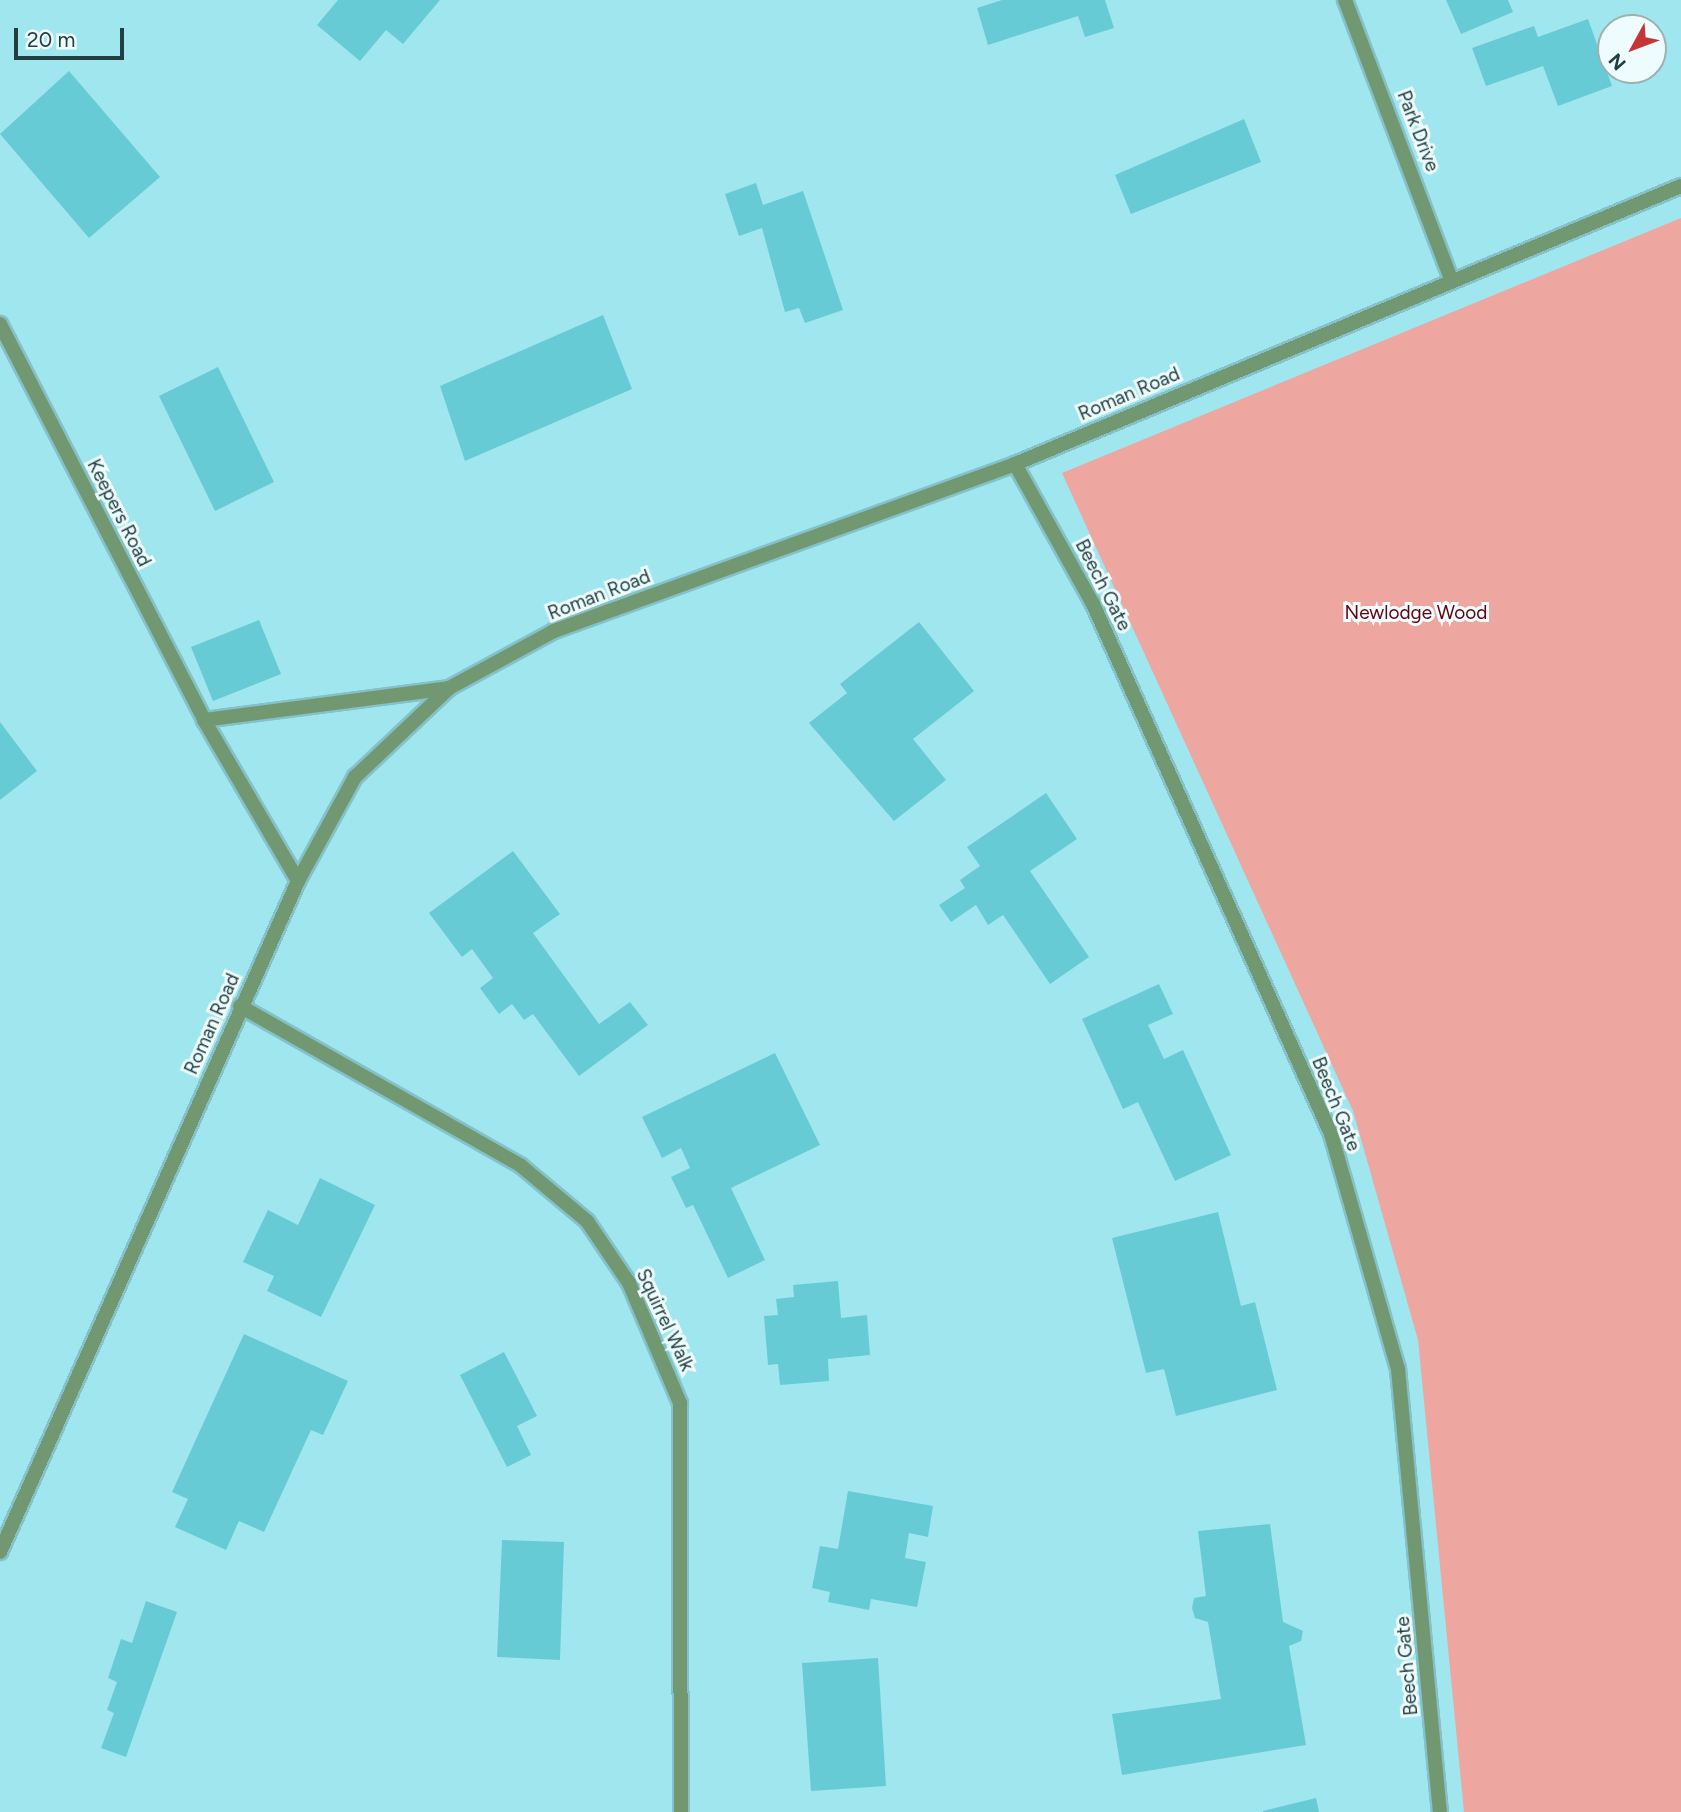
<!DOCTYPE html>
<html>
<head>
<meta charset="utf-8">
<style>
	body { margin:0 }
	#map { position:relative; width:1681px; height:1812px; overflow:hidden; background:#a0e6ee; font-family:Figtree,sans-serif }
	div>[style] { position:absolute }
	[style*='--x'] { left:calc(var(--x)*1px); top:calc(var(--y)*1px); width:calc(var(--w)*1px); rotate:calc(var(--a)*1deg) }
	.green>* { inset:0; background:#eea6a0 }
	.building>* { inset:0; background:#67cbd6 }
	.roads { filter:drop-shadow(2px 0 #84c1c8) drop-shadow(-2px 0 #84c1c8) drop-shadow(0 2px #84c1c8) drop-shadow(0 -2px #84c1c8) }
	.street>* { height:14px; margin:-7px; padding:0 7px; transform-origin:7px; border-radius:7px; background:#729872 }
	span { translate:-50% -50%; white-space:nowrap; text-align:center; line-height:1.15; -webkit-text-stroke:6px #effcfd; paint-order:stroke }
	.street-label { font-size:19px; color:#213e41 }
	.park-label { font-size:19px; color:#63030c }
	.north { position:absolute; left:1597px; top:14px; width:70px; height:70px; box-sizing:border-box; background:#effcfd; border:2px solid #9db0b2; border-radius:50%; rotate:229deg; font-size:19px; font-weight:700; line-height:28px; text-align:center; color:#213e41 }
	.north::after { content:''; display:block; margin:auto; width:24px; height:32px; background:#c53537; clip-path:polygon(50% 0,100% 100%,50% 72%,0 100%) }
	.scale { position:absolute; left:14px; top:28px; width:110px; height:32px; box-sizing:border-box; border:4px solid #213e41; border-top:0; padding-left:9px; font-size:21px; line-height:24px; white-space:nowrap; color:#213e41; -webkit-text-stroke:5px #effcfd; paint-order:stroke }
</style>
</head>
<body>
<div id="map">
	<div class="green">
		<div style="clip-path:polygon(1681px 218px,1681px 1812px,1464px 1812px,1418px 1340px,1353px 1111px,1062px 473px)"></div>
	</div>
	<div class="building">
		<div style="clip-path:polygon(338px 0,440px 0,403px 44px,386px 30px,360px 61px,317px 25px)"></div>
		<div style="clip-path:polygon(1002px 0,1105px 0,1114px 28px,1085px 37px,1078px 16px,988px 45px,977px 8px)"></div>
		<div style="clip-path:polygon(1446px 0,1508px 0,1513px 12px,1461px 34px)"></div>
		<div style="clip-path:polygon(1588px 19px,1612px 86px,1558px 106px,1543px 66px,1486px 86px,1472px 48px,1534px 26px,1538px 37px)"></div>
		<div style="clip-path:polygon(69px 71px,160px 177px,89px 238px,0 134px)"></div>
		<div style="clip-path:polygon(1244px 119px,1261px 162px,1131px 214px,1115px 175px)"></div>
		<div style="clip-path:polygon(756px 183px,763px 205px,803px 191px,843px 310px,805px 323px,799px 308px,785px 312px,762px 228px,739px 236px,725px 194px)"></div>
		<div style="clip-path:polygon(603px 315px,632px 389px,465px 461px,440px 386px)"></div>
		<div style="clip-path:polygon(218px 367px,274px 482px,215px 511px,159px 396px)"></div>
		<div style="clip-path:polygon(259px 620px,281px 674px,213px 701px,191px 647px)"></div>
		<div style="clip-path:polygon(919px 622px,974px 691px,913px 739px,946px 780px,894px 821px,809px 723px,847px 693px,840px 684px)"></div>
		<div style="clip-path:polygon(0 722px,37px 771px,0 800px)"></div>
		<div style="clip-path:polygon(1046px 793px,1077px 839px,1030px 871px,1089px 957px,1050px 984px,1003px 915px,988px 925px,976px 905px,951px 922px,939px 905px,965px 888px,960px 880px,980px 866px,967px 847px)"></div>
		<div style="clip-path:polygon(513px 851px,560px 914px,533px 933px,599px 1024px,630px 1002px,648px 1025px,579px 1076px,533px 1014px,524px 1020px,512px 1004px,499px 1014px,480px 988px,493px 978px,472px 949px,462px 957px,429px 913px)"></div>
		<div style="clip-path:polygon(1159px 984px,1173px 1014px,1148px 1025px,1164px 1059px,1183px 1050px,1231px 1155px,1175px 1181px,1138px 1102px,1123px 1109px,1082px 1019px)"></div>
		<div style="clip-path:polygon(775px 1053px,820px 1145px,731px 1188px,765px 1260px,728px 1278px,693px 1205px,686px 1208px,671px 1177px,690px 1168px,681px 1148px,662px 1158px,642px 1117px)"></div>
		<div style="clip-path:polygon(320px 1178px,375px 1205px,321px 1317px,267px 1291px,274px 1276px,243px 1262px,268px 1210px,298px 1225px)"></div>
		<div style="clip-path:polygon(1218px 1212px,1241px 1306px,1255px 1302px,1277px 1390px,1176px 1416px,1164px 1369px,1146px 1373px,1112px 1238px)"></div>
		<div style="clip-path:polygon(838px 1281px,841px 1318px,867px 1315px,870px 1355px,828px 1359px,829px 1381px,780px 1385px,778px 1364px,768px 1365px,764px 1316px,778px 1315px,776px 1299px,794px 1297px,793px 1285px)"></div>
		<div style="clip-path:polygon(244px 1334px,348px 1381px,323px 1435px,311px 1430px,264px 1532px,239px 1521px,226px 1550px,175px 1527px,188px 1499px,172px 1492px)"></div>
		<div style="clip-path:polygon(504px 1352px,537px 1416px,517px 1426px,531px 1455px,507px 1467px,460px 1375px)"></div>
		<div style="clip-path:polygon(848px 1491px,933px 1506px,928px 1537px,909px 1533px,905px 1558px,926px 1562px,917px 1607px,871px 1599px,869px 1610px,828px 1602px,830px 1592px,812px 1588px,820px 1546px,838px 1549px)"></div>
		<div style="clip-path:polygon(1270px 1524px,1283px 1622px,1303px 1631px,1301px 1641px,1289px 1646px,1306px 1745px,1122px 1775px,1112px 1714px,1221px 1699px,1208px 1622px,1195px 1618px,1192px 1608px,1194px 1598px,1206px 1596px,1198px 1531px)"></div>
		<div style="clip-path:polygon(502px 1540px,564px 1542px,560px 1660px,497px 1657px)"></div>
		<div style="clip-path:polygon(146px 1601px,177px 1612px,126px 1757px,101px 1748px,114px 1713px,107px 1710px,117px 1682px,108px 1678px,121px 1639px,132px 1643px)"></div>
		<div style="clip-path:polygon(878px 1658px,886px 1786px,811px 1791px,802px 1663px)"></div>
		<div style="clip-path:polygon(1316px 1798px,1319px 1812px,1263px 1812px,1263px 1811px)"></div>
	</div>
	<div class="roads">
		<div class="street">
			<div style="--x:1345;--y:0;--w:298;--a:69.2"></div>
			<div style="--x:0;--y:324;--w:445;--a:62.7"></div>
			<div style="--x:204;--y:720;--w:186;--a:59.7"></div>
			<div style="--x:1015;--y:464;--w:160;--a:60.9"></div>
			<div style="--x:1093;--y:604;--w:581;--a:65.82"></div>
			<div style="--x:1331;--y:1134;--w:244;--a:74.1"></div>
			<div style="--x:1398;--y:1369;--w:445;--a:84.6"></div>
			<div style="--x:204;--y:720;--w:247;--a:-7.4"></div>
			<div style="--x:240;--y:1006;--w:322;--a:29.6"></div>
			<div style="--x:520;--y:1165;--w:87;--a:39.9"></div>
			<div style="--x:587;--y:1221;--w:75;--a:55.9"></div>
			<div style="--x:629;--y:1283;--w:130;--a:67"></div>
			<div style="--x:680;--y:1403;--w:409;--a:89.9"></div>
			<div style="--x:0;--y:1552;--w:734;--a:-66.05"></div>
			<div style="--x:298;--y:881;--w:119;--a:-61.3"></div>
			<div style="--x:355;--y:777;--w:129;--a:-43.4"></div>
			<div style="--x:449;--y:688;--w:119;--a:-28.5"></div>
			<div style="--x:554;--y:631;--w:490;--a:-19.9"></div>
			<div style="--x:1015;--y:464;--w:722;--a:-22.66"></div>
		</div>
	</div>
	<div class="street-label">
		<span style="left:1418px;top:131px;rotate:69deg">Park Drive</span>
		<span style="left:1129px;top:394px;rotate:-23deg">Roman Road</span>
		<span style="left:119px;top:513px;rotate:63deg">Keepers Road</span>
		<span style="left:1103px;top:585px;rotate:63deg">Beech Gate</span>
		<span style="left:599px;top:595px;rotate:-21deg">Roman Road</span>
		<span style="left:212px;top:1024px;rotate:-66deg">Roman Road</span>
		<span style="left:1336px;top:1104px;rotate:68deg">Beech Gate</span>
		<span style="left:665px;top:1320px;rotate:65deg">Squirrel Walk</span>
		<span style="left:1407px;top:1666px;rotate:-95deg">Beech Gate</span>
	</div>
	<div class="park-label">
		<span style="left:1416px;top:613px">Newlodge Wood</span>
	</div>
	<div class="north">N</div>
	<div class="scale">20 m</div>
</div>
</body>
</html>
